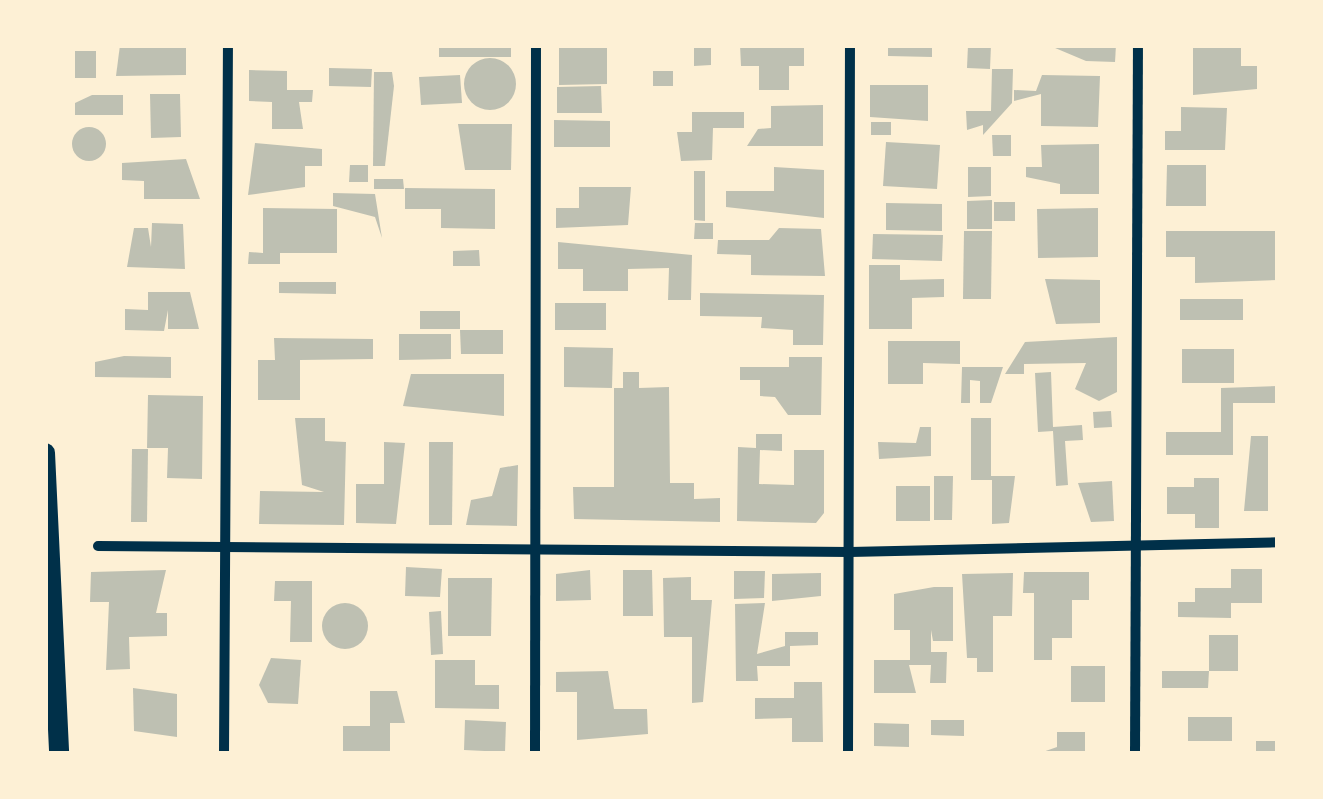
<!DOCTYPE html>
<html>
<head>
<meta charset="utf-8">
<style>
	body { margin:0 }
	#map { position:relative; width:1323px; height:799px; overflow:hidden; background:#fdf0d5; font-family:Montserrat,sans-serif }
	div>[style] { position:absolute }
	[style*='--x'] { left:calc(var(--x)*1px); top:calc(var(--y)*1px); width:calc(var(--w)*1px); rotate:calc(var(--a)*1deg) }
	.building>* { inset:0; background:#bec0b2 }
	.round { border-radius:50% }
	.minor>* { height:10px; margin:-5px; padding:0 5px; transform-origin:5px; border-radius:5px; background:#003049 }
	.primary>* { height:20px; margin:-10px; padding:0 10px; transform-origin:10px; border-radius:10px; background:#003049 }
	span { translate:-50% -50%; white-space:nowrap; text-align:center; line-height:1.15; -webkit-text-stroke:10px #fdf0d5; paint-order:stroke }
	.frame { position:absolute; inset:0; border:48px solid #fdf0d5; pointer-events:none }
</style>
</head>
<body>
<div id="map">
	<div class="building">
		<div style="clip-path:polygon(120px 45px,186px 45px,186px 75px,116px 76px)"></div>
		<div style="clip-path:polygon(439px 45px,511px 45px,511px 57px,439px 57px)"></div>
		<div style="clip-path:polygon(559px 45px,607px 45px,607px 84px,559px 85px)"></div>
		<div style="clip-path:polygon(694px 45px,711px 45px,711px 65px,694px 66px)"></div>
		<div style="clip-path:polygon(740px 45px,804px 45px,804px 66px,789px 66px,789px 90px,759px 90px,759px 66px,741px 66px)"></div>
		<div style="clip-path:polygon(888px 45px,932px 45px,932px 57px,888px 56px)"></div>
		<div style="clip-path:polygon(968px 45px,991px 45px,990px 69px,967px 68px)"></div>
		<div style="clip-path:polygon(1048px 45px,1116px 45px,1115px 62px,1086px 61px)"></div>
		<div style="clip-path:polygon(1193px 45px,1241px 45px,1241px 66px,1257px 66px,1257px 89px,1193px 95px)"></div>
		<div style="clip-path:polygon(75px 51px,96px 51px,96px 78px,75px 78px)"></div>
		<div class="round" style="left:464px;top:58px;width:52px;height:52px"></div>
		<div style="clip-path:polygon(329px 68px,372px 69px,371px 87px,329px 86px)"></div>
		<div style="clip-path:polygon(992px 69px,1013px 69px,1012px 103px,983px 135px,983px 125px,967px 130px,966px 111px,991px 111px)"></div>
		<div style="clip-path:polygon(249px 70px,287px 71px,287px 90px,313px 90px,312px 102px,299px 102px,303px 129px,272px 129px,272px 102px,249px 101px)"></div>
		<div style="clip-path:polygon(653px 71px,673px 71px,673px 86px,653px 86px)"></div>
		<div style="clip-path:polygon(374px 72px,392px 72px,394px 86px,385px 166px,373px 166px)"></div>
		<div style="clip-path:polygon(460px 75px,462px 103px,421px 105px,419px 77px)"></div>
		<div style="clip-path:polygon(1042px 75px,1100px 76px,1098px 127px,1041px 126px,1041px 94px,1014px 101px,1014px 90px,1036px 91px)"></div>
		<div style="clip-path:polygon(870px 85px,928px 85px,928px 121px,870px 117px)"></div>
		<div style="clip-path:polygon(601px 86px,602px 113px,557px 113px,557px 87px)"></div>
		<div style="clip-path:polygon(150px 94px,180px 94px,181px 137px,151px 138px)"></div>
		<div style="clip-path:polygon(92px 95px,123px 95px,123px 115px,75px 115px,75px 103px)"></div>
		<div style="clip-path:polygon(823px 105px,823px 146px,747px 146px,758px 129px,771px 128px,771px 106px)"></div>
		<div style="clip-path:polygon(1181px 107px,1227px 108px,1225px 150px,1165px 150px,1165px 131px,1181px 131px)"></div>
		<div style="clip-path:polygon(692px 112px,744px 112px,744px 128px,713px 128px,712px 160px,681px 161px,677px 132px,692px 132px)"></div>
		<div style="clip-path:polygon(554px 120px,610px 121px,610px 147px,554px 147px)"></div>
		<div style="clip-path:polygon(871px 122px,891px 122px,891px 135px,871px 135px)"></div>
		<div style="clip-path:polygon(458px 124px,512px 124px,511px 170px,465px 170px)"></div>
		<div class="round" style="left:72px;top:127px;width:34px;height:34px"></div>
		<div style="clip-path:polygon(992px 135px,1011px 135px,1011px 156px,993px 156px)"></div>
		<div style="clip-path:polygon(886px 142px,940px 145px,937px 189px,883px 186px)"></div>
		<div style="clip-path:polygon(255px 143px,322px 149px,322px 166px,305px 166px,305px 187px,248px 195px)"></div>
		<div style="clip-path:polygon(1099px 144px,1099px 194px,1060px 194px,1060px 184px,1026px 177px,1026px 167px,1042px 167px,1041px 145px)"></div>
		<div style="clip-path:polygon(186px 159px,200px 199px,144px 199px,144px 181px,122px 180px,122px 163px)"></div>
		<div style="clip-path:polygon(350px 165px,368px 165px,368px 182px,349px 182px)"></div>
		<div style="clip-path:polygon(1167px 165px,1206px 165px,1206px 206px,1166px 206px)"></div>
		<div style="clip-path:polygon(774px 167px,824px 170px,824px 218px,726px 207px,726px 191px,774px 191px)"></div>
		<div style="clip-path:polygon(968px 167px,991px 167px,991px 196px,968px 197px)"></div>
		<div style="clip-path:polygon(694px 171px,705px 171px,705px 221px,694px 220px)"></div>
		<div style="clip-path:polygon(374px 179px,403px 179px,404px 189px,374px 189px)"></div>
		<div style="clip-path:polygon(579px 187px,631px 187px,628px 225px,556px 228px,556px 208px,579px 208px)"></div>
		<div style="clip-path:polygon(405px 188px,495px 189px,495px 229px,441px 228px,441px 209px,405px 209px)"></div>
		<div style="clip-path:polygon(333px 193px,375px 194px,382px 238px,375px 217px,333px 206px)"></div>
		<div style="clip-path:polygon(992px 200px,992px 229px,967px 229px,967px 201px)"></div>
		<div style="clip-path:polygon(994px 202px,1015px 202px,1015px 221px,994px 221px)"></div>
		<div style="clip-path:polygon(886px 203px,942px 204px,942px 231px,886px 230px)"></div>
		<div style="clip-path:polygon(263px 208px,337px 209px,337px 253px,280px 253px,280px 264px,248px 264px,249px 252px,263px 253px)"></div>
		<div style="clip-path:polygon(1098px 208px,1098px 257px,1038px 258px,1037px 209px)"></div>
		<div style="clip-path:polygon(152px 223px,183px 224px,185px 269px,127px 267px,134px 228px,148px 228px,151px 247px)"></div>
		<div style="clip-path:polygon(695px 223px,713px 223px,713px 239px,694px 239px)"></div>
		<div style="clip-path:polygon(779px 228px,821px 229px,825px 276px,751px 275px,751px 255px,717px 254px,718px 240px,769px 240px)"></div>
		<div style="clip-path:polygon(964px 231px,992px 231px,991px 299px,963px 299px)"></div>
		<div style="clip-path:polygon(1166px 231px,1278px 231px,1278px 280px,1195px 283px,1195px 257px,1166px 257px)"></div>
		<div style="clip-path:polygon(873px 234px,943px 235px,942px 261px,872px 259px)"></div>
		<div style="clip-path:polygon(558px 242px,692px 255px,691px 300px,668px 300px,669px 268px,628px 269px,628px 291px,583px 291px,583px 269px,558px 269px)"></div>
		<div style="clip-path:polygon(479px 250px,480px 266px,453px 266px,453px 251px)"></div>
		<div style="clip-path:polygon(869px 265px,900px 265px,900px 280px,944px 279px,944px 297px,912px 298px,912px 329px,869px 329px)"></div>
		<div style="clip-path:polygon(1045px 279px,1100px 280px,1100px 323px,1056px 324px)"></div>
		<div style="clip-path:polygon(279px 282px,336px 282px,336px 294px,279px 293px)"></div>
		<div style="clip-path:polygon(148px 292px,190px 292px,199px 329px,168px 329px,168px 310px,164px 331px,125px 330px,125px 309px,148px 310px)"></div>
		<div style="clip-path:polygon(700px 293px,824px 295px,823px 345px,793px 345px,793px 330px,761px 328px,762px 317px,700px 316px)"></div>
		<div style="clip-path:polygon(1180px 299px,1243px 299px,1243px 320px,1180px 320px)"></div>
		<div style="clip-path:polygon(555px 303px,606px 303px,606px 330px,555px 330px)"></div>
		<div style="clip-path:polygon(420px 311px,460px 311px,460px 329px,420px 329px)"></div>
		<div style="clip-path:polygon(460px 330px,503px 330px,503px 354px,461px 354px)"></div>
		<div style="clip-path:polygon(399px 334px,451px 334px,451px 359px,399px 360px)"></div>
		<div style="clip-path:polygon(1117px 337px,1117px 392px,1099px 401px,1075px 389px,1086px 363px,1024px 364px,1024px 374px,1005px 374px,1025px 342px)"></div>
		<div style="clip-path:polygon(274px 338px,373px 339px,373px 359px,300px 360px,300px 400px,258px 400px,258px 360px,275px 360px)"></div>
		<div style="clip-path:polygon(888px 341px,960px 341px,960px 364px,923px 363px,923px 384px,888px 384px)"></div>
		<div style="clip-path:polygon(564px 347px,613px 348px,612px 388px,564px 387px)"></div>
		<div style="clip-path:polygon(1182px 349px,1234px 349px,1234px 383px,1182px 383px)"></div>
		<div style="clip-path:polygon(124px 356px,171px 357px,171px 378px,95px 377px,95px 362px)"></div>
		<div style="clip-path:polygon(789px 357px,822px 357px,821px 415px,788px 415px,775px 397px,760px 396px,760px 380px,740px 380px,740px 367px,789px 367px)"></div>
		<div style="clip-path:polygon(962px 367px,1003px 367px,991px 403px,980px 403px,980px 381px,970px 380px,970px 403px,961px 403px)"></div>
		<div style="clip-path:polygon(623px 372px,639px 372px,639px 388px,669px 387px,670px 483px,694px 483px,694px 499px,720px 498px,720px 522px,574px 519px,573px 487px,614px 487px,614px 388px,623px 388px)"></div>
		<div style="clip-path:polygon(1051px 372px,1053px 427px,1082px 425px,1083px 440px,1065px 441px,1068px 485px,1056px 486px,1053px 431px,1038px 432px,1035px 373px)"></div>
		<div style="clip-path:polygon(411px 374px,504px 374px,504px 416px,403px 406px)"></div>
		<div style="clip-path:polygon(1278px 386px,1278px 403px,1233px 403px,1233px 455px,1166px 455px,1166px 432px,1221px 432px,1221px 388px)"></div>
		<div style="clip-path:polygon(148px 395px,203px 396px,202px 479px,167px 478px,168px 448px,147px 448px)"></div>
		<div style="clip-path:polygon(1111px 411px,1112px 427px,1094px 428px,1093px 412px)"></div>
		<div style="clip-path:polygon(295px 418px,325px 418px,325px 441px,346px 442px,344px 525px,259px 524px,260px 491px,324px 492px,302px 485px)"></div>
		<div style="clip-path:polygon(971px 418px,991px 418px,991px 476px,1015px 476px,1009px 523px,992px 524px,992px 480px,971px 480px)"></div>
		<div style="clip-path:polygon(920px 427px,931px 427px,931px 456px,879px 459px,878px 442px,916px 443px)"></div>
		<div style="clip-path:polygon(756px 434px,782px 434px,782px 451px,760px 450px,759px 484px,794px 485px,794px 450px,824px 450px,824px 513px,816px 523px,737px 521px,738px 447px,756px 448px)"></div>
		<div style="clip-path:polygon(1251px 436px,1268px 436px,1268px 511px,1244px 511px)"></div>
		<div style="clip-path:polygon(384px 442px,405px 443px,396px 524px,356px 523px,356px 484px,384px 484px)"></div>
		<div style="clip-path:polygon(429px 442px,453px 442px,452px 525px,429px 525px)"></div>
		<div style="clip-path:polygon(132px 449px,148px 449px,147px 522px,131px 522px)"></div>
		<div style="clip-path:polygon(518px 465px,517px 526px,466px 525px,471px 500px,492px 496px,500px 468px)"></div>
		<div style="clip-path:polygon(934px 476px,953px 476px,952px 520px,934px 520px)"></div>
		<div style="clip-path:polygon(1194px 478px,1219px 478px,1219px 528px,1195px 528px,1195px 514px,1167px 514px,1167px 487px,1194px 487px)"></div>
		<div style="clip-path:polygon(1112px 481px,1114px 521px,1091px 522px,1078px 483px)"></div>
		<div style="clip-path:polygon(896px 486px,930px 486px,930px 521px,896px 521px)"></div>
		<div style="clip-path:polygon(406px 567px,442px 569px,440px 597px,405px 596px)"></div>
		<div style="clip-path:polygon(1231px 569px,1262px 569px,1262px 603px,1231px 603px,1231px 618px,1178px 617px,1178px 602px,1195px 602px,1195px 588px,1231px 588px)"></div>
		<div style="clip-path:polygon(166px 570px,156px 613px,167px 613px,167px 636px,129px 637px,130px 669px,106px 670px,109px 602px,90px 602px,91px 572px)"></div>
		<div style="clip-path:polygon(590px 570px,591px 600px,556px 601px,556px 574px)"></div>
		<div style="clip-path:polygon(623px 570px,652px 570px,653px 616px,623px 616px)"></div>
		<div style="clip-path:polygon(734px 571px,765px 571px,764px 598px,734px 599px)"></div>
		<div style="clip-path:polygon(1024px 572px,1089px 572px,1089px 600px,1072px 600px,1072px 638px,1052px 638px,1052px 660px,1034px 660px,1034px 593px,1023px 593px)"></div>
		<div style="clip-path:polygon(821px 573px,821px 596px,772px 601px,772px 574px)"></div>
		<div style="clip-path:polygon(1013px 573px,1012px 616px,993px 616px,993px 672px,977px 672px,977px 658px,967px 658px,962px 574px)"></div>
		<div style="clip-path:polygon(691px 577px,691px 600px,712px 600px,703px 702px,692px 703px,692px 637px,664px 637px,663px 578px)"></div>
		<div style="clip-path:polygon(448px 578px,492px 578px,491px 636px,448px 636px)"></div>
		<div style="clip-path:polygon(275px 581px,312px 581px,312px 642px,290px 642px,291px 601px,274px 601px)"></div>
		<div style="clip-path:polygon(934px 587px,953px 587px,953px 641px,933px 641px,931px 630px,931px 652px,947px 652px,946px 683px,930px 683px,931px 665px,909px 665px,916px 693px,874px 693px,874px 660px,910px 660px,910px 630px,894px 630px,894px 594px)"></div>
		<div class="round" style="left:322px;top:603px;width:46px;height:46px"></div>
		<div style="clip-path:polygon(765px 603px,757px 654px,785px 646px,785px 632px,818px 632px,818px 645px,790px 646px,790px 666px,757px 666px,758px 681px,736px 681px,735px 604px)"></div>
		<div style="clip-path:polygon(441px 611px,443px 654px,431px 655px,429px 612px)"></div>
		<div style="clip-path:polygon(1209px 635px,1238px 635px,1238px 671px,1209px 671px)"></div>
		<div style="clip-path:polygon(271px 658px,301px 660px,298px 704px,268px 703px,259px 685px)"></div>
		<div style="clip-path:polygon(435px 660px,475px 660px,475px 685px,499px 685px,499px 709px,435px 708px)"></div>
		<div style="clip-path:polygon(1071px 666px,1105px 666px,1105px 702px,1071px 702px)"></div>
		<div style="clip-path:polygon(608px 671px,614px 709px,647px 709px,648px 734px,577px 740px,577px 692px,556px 692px,556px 672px)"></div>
		<div style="clip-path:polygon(1162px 671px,1209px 671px,1208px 688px,1162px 688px)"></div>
		<div style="clip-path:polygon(794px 682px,822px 682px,823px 742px,792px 742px,792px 718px,755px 719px,755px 698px,794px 698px)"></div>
		<div style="clip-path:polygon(133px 688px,177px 694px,177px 737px,134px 731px)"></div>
		<div style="clip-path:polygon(370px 691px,397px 691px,405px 723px,390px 723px,390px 754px,343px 754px,343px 726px,370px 726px)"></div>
		<div style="clip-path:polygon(1188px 717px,1232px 717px,1232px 741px,1188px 741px)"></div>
		<div style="clip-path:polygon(465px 720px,506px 722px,505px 752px,464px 750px)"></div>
		<div style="clip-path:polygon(931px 720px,964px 720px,964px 736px,931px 735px)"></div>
		<div style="clip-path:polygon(874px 723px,909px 724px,909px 747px,874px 746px)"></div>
		<div style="clip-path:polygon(1057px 732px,1085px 732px,1085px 754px,1037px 754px,1057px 747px)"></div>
		<div style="clip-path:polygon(1256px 741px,1278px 741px,1278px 754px,1256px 754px)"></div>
	</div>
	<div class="minor">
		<div style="--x:98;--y:546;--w:752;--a:0.46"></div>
		<div style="--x:850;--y:552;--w:428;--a:-1.3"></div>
		<div style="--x:224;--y:754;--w:709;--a:-89.68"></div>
		<div style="--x:535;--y:754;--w:709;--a:-89.92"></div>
		<div style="--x:848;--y:754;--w:709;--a:-89.84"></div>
		<div style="--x:1135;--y:754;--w:709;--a:-89.76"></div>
	</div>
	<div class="primary">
		<div style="--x:45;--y:453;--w:301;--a:87.3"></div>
	</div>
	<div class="frame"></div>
</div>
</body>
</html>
